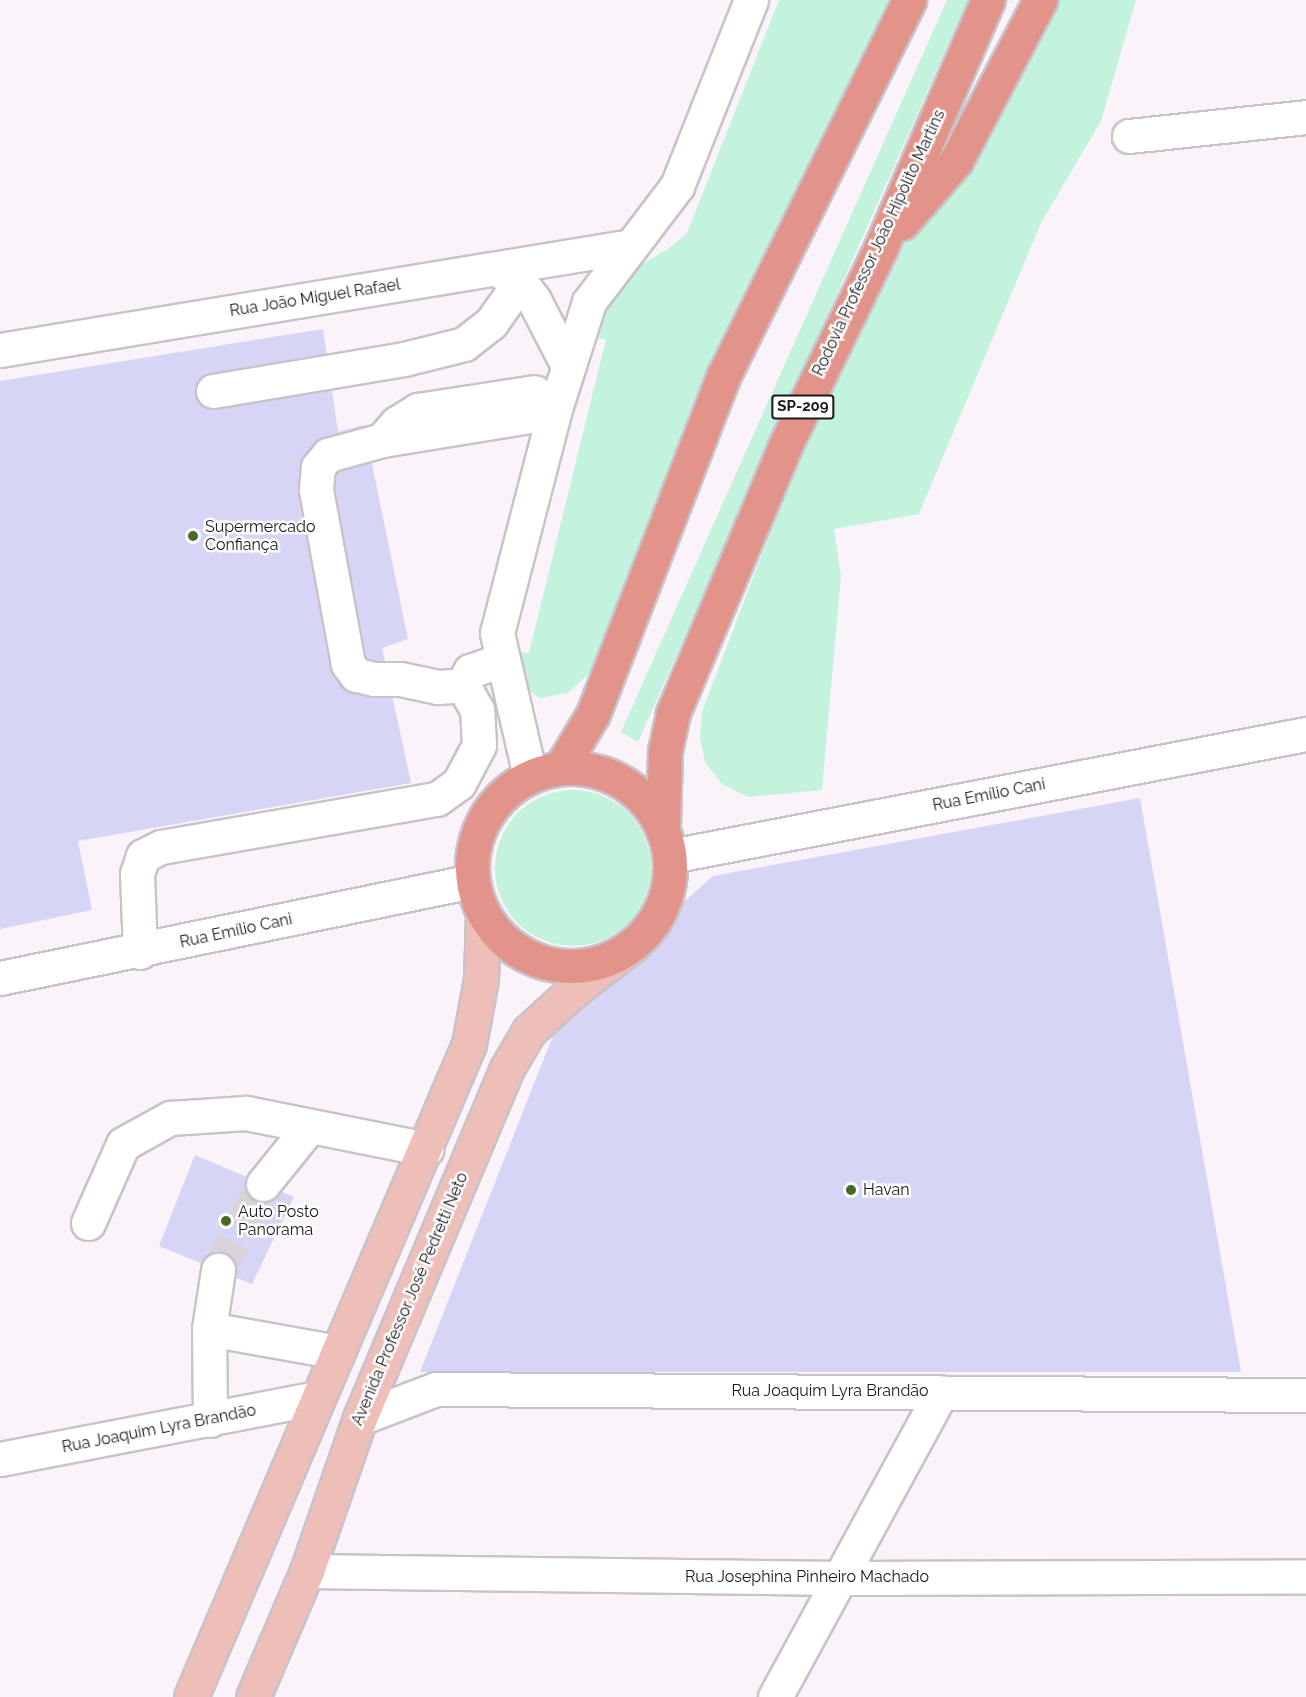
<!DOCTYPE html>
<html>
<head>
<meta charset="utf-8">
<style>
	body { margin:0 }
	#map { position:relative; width:1306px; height:1697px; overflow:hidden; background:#faf3fa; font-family:Raleway,sans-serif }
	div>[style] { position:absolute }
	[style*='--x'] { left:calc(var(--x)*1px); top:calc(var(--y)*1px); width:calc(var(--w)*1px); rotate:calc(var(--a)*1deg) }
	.green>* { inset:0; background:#c3f3dc }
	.round { border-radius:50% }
	.building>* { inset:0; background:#d6d5f6 }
	.minor-tunnel>* { height:33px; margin-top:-16.5px; transform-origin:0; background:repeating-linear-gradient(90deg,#d9d2d9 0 33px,transparent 0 49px) }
	.roads { filter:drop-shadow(2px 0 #c9c2c8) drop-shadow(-2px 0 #c9c2c8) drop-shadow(0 2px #c9c2c8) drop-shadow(0 -2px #c9c2c8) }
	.minor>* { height:33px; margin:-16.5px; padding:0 16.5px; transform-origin:16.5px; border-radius:16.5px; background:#fff }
	.major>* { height:33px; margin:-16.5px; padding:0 16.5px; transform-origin:16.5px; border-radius:16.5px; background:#eebfb9 }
	.highway>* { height:33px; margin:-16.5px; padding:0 16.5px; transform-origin:16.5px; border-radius:16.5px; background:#e2948a }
	.highway>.ring { margin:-16.5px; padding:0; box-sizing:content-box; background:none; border:33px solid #e2948a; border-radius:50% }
	.dots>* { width:16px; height:16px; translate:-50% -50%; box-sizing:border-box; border:3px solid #fff; border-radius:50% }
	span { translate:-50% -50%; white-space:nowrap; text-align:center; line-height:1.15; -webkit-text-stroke:5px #fff; paint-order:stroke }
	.shield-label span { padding:2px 4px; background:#fff; border:2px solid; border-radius:4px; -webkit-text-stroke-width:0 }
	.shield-label { font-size:15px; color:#1b181b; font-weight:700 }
	.street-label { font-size:16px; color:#1b181b }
	.poi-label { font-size:16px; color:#1b181b }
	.left { translate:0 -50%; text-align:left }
</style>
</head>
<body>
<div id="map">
	<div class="green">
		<div style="clip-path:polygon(779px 0,891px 0,595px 668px,568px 693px,540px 698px,518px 684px,510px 651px,529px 653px,606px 339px,584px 338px,625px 273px,667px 250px,687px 233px)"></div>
		<div style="clip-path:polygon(947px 0,968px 0,638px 742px,621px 732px)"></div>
		<div style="clip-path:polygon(1034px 0,1136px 0,1101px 121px,1041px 223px,919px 514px,834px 529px,841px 576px,822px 790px,748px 797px,722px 784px,705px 762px,700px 737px,702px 712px,803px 446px,904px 222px)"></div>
		<div class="round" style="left:495px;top:790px;width:156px;height:156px"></div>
	</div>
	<div class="building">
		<div style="clip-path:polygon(323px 329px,338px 432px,364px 425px,408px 639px,382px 648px,411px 783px,78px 841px,92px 910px,0 929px,0 381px)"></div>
		<div style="clip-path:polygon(1140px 798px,1241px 1372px,420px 1372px,564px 1008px,713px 876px)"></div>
		<div style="clip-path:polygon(195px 1155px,294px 1197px,252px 1284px,159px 1246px)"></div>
	</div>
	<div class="minor-tunnel">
		<div style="--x:218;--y:1270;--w:97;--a:-62.4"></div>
	</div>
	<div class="roads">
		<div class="minor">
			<div style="--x:1129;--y:136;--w:178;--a:-6.1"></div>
			<div style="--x:503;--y:273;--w:19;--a:28"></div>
			<div style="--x:520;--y:282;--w:23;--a:52"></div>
			<div style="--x:534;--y:300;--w:74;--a:62.7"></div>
			<div style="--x:0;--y:350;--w:640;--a:-9.36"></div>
			<div style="--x:213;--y:391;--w:194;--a:-9.5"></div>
			<div style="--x:404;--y:359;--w:62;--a:-14"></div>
			<div style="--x:464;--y:344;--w:34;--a:-38"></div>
			<div style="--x:491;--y:323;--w:50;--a:-54.7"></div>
			<div style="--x:382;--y:440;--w:23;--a:-49"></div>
			<div style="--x:397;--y:423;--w:25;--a:-32"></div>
			<div style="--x:418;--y:410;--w:118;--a:-8.7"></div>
			<div style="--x:463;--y:685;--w:25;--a:175"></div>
			<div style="--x:438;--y:687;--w:38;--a:-168"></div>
			<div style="--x:401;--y:679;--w:27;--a:180"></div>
			<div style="--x:374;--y:679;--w:18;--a:-167"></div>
			<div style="--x:356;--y:675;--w:14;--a:-126"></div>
			<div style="--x:348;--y:664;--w:178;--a:-100.4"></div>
			<div style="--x:316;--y:489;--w:22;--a:-85"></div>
			<div style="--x:318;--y:467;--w:16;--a:-50"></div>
			<div style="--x:328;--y:455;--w:56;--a:-15.5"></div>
			<div style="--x:382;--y:440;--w:174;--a:-9.2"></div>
			<div style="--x:530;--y:776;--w:147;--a:-103"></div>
			<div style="--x:497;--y:633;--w:228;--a:-75.5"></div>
			<div style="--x:554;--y:412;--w:115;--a:-72.3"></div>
			<div style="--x:589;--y:302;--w:146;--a:-52.8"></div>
			<div style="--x:677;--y:186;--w:200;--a:-68.3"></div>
			<div style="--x:671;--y:856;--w:647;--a:-10.88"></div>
			<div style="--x:140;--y:952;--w:78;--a:-92.2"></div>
			<div style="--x:137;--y:874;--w:19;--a:-72"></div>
			<div style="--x:143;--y:856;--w:20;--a:-27"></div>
			<div style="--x:161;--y:847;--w:280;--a:-9.9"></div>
			<div style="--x:437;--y:799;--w:27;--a:-36"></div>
			<div style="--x:459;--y:783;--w:43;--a:-62.2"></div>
			<div style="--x:479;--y:745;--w:35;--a:-93"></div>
			<div style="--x:477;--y:710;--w:29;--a:-119"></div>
			<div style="--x:463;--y:685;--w:16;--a:-63"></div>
			<div style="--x:470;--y:671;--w:34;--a:-19"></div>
			<div style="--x:0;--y:978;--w:482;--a:-11.6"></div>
			<div style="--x:263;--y:1184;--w:73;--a:-51.1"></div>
			<div style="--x:88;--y:1223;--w:86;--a:-66.1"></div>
			<div style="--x:123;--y:1144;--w:54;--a:-29"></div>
			<div style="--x:170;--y:1118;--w:76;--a:-3.8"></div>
			<div style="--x:246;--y:1113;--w:184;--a:11.3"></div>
			<div style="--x:209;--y:1329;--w:131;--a:10.1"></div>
			<div style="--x:360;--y:1418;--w:81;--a:-20.9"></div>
			<div style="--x:436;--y:1389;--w:870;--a:0.4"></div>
			<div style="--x:210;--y:1420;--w:91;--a:-90.6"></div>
			<div style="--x:209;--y:1329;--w:60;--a:-81.3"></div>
			<div style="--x:0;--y:1459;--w:323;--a:-10.9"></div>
			<div style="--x:307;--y:1571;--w:534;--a:0.75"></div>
			<div style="--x:841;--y:1578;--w:465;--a:-0.2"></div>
			<div style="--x:775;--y:1697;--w:347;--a:-61.4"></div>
		</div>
		<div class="major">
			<div style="--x:191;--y:1697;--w:710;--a:-66.94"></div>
			<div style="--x:469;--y:1044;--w:66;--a:-79.5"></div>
			<div style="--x:481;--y:979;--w:65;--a:-88.2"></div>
			<div style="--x:253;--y:1697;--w:137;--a:-66.8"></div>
			<div style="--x:307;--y:1571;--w:162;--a:-70.9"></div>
			<div style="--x:360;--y:1418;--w:377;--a:-67.2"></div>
			<div style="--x:506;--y:1070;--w:45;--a:-59.5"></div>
			<div style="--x:529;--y:1031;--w:59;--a:-42.3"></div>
			<div style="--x:573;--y:991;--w:76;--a:-37.5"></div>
		</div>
		<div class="highway">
			<div style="--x:902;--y:223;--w:82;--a:-48.9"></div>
			<div style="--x:956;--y:161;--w:182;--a:-62.4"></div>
			<div style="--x:561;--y:767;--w:62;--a:-58.9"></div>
			<div style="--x:593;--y:714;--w:363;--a:-68.9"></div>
			<div style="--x:724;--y:375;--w:418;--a:-63.7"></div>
			<div class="ring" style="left:472px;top:768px;width:165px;height:165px"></div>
			<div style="--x:663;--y:826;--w:75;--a:-88.5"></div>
			<div style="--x:665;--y:751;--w:39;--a:-78"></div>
			<div style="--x:673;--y:713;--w:290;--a:-67.2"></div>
			<div style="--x:785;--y:446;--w:221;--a:-64.2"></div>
			<div style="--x:881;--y:247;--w:269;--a:-66.6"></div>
		</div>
	</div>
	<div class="dots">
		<div style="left:193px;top:536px;background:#466b24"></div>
		<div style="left:851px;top:1190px;background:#466b24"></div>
		<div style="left:226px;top:1221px;background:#466b24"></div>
	</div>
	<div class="shield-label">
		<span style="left:803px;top:407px">SP-209</span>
	</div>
	<div class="street-label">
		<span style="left:879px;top:243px;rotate:-65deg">Rodovia Professor João Hipólito Martins</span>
		<span style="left:315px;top:298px;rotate:-9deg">Rua João Miguel Rafael</span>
		<span style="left:989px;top:795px;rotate:-11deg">Rua Emílio Cani</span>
		<span style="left:236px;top:931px;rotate:-12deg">Rua Emílio Cani</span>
		<span style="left:410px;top:1299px;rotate:-67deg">Avenida Professor José Pedretti Neto</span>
		<span style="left:830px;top:1391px">Rua Joaquim Lyra Brandão</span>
		<span style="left:159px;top:1429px;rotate:-11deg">Rua Joaquim Lyra Brandão</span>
		<span style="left:807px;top:1577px">Rua Josephina Pinheiro Machado</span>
	</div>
	<div class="poi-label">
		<span class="left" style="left:205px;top:536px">Supermercado<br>Confiança</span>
		<span class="left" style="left:863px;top:1190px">Havan</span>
		<span class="left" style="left:238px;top:1221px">Auto Posto<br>Panorama</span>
	</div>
</div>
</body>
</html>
